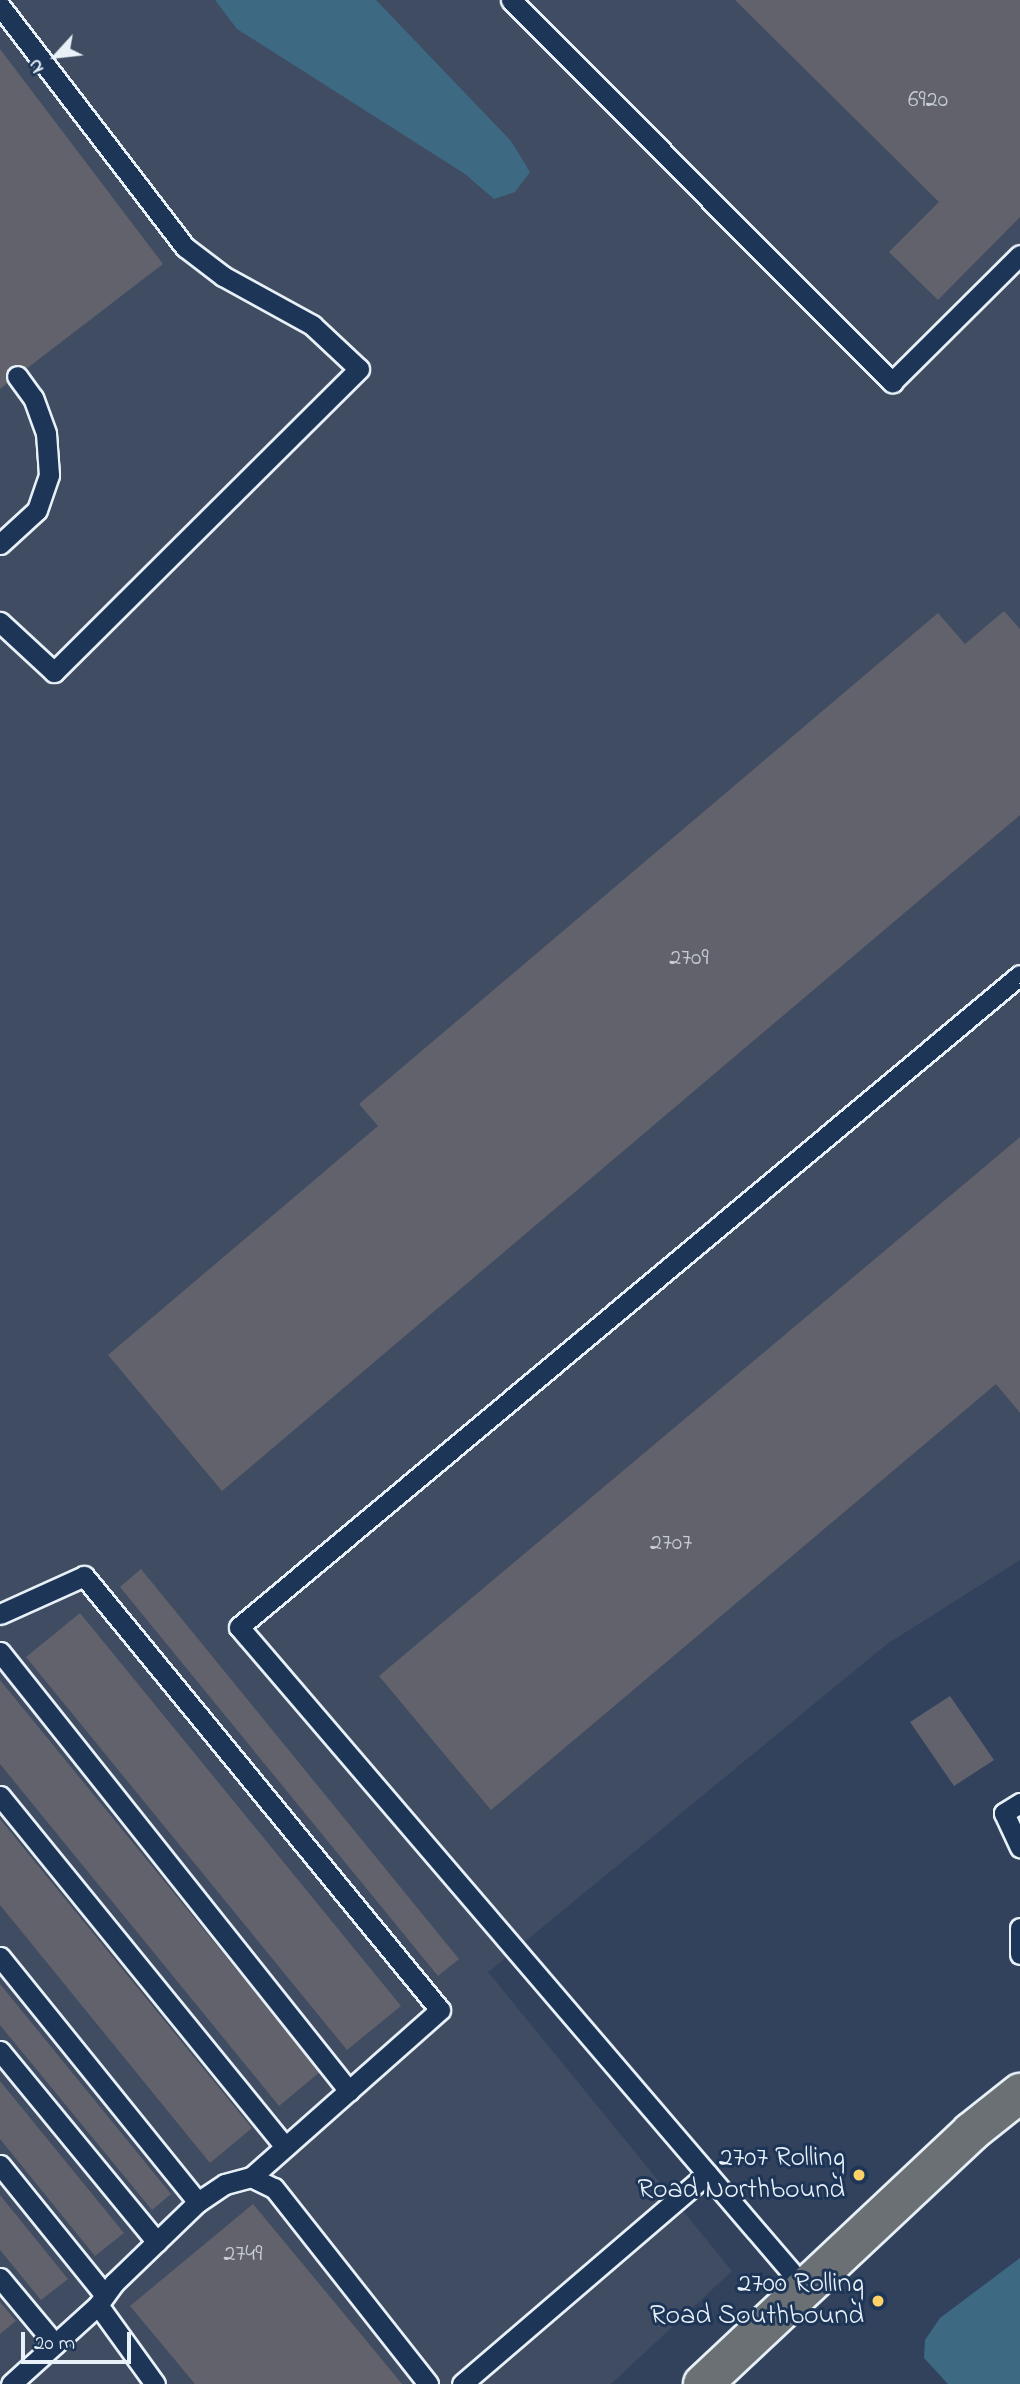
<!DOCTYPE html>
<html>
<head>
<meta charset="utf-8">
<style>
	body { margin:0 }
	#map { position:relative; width:1020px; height:2384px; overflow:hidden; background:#32425d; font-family:"Indie Flower",sans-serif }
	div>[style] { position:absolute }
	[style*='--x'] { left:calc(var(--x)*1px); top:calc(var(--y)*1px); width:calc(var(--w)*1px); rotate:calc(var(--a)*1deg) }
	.built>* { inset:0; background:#404c62 }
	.water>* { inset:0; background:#3e6983 }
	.building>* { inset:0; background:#62626c }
	.roads { filter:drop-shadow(2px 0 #e8f1f8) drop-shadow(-2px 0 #e8f1f8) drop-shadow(0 2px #e8f1f8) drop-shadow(0 -2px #e8f1f8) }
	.lane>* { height:19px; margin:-9.5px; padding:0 9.5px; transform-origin:9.5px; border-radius:9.5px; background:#1d3557 }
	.primary>* { height:38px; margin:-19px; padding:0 19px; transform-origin:19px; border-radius:19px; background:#6a7074 }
	.dots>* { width:19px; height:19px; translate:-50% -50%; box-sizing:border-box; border:4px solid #1d3557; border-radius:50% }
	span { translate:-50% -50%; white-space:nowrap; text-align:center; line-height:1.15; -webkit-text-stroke:6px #1d3557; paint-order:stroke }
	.number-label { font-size:24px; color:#c6cdd5 }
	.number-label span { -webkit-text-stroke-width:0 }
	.poi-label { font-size:28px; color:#e8f1f8 }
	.right { translate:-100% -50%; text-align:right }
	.north { position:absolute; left:21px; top:21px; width:70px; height:70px; -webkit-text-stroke:5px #1d3557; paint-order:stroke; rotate:243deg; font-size:19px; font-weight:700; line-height:28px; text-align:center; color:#e8f1f8 }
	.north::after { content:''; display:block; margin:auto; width:24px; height:32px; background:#e8f1f8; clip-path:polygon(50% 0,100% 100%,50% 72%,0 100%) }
	.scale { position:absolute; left:21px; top:2332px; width:110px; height:32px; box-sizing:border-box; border:4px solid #e8f1f8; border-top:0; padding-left:9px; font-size:21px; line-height:24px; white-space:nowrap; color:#e8f1f8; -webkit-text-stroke:5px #1d3557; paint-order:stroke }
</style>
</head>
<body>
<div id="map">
	<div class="built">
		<div style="clip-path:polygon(0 0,1020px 0,1020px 1560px,887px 1644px,488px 1972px,732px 2271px,611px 2384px,0 2384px)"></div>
	</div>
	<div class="water">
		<div style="clip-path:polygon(215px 0,376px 0,511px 141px,530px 172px,515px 192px,494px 199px,465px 174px,237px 29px)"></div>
		<div style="clip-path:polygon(1020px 2258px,1020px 2384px,948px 2384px,924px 2358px,925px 2340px,940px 2318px)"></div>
	</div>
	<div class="building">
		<div style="clip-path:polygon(735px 0,1020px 0,1020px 217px,938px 300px,889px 252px,939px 202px)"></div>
		<div style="clip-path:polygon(0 49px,163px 264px,0 389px)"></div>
		<div style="clip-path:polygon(1004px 611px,1020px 629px,1020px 815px,222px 1491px,108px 1355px,378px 1126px,359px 1104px,938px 613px,965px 644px)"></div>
		<div style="clip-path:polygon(1020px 1137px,1020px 1413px,996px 1384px,491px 1810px,379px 1676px)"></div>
		<div style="clip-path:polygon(141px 1569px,459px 1959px,438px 1976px,120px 1587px)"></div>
		<div style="clip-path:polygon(80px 1613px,401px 2006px,347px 2050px,26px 1657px)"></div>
		<div style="clip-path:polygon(0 1680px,320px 2072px,279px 2106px,0 1764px)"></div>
		<div style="clip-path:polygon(950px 1696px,994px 1760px,954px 1786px,910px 1722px)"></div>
		<div style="clip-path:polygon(0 1819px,252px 2128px,210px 2163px,0 1905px)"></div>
		<div style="clip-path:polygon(0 1984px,171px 2194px,152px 2210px,0 2025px)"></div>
		<div style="clip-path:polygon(0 2081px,124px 2233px,95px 2256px,0 2139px)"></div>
		<div style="clip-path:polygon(0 2195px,68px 2279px,41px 2300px,0 2250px)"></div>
		<div style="clip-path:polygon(253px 2204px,365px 2339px,402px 2384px,195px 2384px,130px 2306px)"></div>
		<div style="clip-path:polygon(0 2302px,16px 2321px,0 2334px)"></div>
	</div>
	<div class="roads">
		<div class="lane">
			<div style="--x:511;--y:0;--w:540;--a:45.08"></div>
			<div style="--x:892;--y:382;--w:180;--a:-44.8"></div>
			<div style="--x:0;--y:6;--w:304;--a:52.5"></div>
			<div style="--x:185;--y:247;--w:48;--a:37.3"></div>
			<div style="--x:223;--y:276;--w:102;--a:28.8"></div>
			<div style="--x:312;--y:325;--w:64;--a:43.1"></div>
			<div style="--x:359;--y:369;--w:430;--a:135.2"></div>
			<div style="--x:54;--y:672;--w:74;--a:-137.2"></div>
			<div style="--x:0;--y:544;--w:50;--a:-42.6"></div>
			<div style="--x:37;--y:510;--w:37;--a:-71"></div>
			<div style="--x:49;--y:475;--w:42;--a:-94.1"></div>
			<div style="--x:46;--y:433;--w:37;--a:-110"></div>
			<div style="--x:33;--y:398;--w:27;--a:-126"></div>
			<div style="--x:0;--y:1614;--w:92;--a:-24.3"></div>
			<div style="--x:84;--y:1576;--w:561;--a:50.64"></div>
			<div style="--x:440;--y:2010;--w:252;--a:138.5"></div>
			<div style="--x:0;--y:1652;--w:561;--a:51.52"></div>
			<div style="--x:0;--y:1796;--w:452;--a:50.9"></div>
			<div style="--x:1020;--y:1803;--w:19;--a:148"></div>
			<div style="--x:1004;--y:1813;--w:38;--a:65"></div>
			<div style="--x:1020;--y:1928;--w:26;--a:90"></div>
			<div style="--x:0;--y:1957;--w:315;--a:51.1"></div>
			<div style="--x:0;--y:2051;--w:247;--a:50.6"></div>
			<div style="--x:0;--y:2165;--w:167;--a:51.1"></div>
			<div style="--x:0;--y:2278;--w:86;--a:50.2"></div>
			<div style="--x:805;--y:2288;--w:870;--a:-130.57"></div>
			<div style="--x:239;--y:1627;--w:1017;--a:-39.86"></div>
			<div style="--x:11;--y:2384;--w:118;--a:-42.2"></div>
			<div style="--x:155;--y:2384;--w:97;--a:-125.8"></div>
			<div style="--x:98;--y:2305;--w:27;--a:-54"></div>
			<div style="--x:114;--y:2283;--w:117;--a:-44"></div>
			<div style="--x:198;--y:2202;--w:32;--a:-34"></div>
			<div style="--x:225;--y:2184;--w:27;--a:-15"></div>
			<div style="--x:251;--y:2177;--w:25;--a:26"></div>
			<div style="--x:274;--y:2188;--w:249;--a:51.8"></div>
			<div style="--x:462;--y:2384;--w:323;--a:-40.6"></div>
		</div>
		<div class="primary">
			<div style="--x:703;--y:2384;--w:368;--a:-43.2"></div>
			<div style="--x:971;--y:2132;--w:63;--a:-38.5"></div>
		</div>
	</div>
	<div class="dots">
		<div style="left:859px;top:2175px;background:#ffd166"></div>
		<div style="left:878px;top:2301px;background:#ffd166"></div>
	</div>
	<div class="number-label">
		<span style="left:928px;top:101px">6920</span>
		<span style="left:689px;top:959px">2709</span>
		<span style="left:671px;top:1544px">2707</span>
		<span style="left:243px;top:2255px">2749</span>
	</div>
	<div class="poi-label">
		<span class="right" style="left:845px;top:2175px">2707 Rolling<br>Road Northbound</span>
		<span class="right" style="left:864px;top:2301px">2700 Rolling<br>Road Southbound</span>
	</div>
	<div class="north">N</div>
	<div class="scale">20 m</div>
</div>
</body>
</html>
